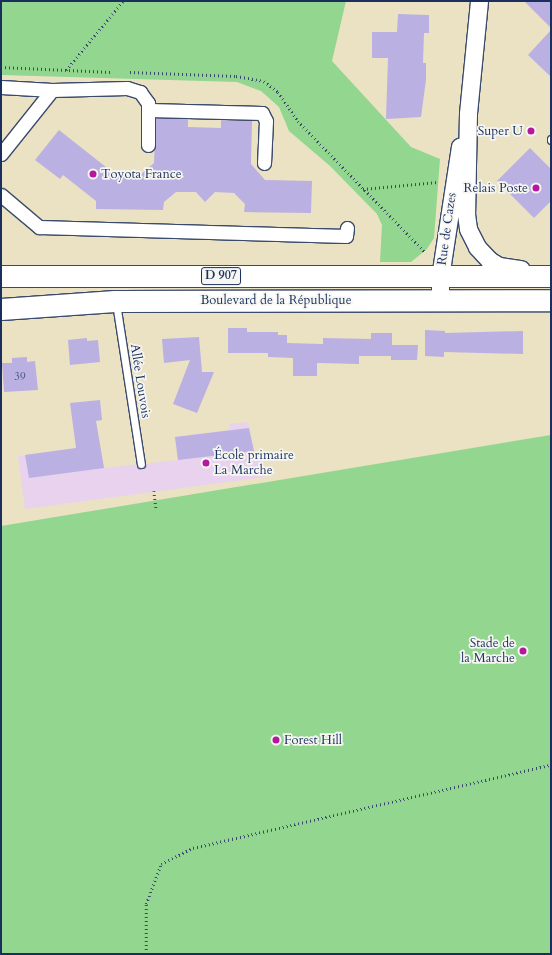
<!DOCTYPE html>
<html>
<head>
<meta charset="utf-8">
<style>
	body { margin:0 }
	#map { position:relative; width:552px; height:955px; overflow:hidden; background:#eae2c3; font-family:Cardo,serif }
	div>[style] { position:absolute }
	[style*='--x'] { left:calc(var(--x)*1px); top:calc(var(--y)*1px); width:calc(var(--w)*1px); rotate:calc(var(--a)*1deg) }
	.built>* { inset:0; background:#e9d2ed }
	.green>* { inset:0; background:#93d68f }
	.building>* { inset:0; background:#bab0e2 }
	.path>* { height:2.5px; margin-top:-1.25px; transform-origin:0; background:repeating-linear-gradient(90deg,#3a4a6d 0 1px,transparent 0 4px) }
	.roads { filter:drop-shadow(1px 0 #3a4a6d) drop-shadow(-1px 0 #3a4a6d) drop-shadow(0 1px #3a4a6d) drop-shadow(0 -1px #3a4a6d) }
	.service>* { height:7px; margin:-3.5px; padding:0 3.5px; transform-origin:3.5px; border-radius:3.5px; background:#fff }
	.minor>* { height:13px; margin:-6.5px; padding:0 6.5px; transform-origin:6.5px; border-radius:6.5px; background:#fff }
	.tertiary>* { height:17px; margin:-8.5px; padding:0 8.5px; transform-origin:8.5px; border-radius:8.5px; background:#fff }
	.primary>* { height:21px; margin:-10.5px; padding:0 10.5px; transform-origin:10.5px; border-radius:10.5px; background:#fff }
	.dots>* { width:11px; height:11px; translate:-50% -50%; box-sizing:border-box; border:2px solid #f6f6f2; border-radius:50% }
	span { translate:-50% -50%; white-space:nowrap; text-align:center; line-height:1.15; -webkit-text-stroke:3.5px #f6f6f2; paint-order:stroke }
	.number-label { font-size:11px; color:#434f7f }
	.number-label span { -webkit-text-stroke-width:0 }
	.shield-label span { padding:1px 3px; background:#f6f6f2; border:1px solid; border-radius:3px; -webkit-text-stroke-width:0 }
	.shield-label { font-size:12px; color:#1b2f5e; font-weight:700 }
	.poi-label { font-size:13px; color:#1b2f5e }
	.right { translate:-100% -50%; text-align:right }
	.left { translate:0 -50%; text-align:left }
	.street-label { font-size:13px; color:#1b2f5e }
	.frame { position:absolute; inset:0; border:2px solid #1b2f5e; pointer-events:none }
</style>
</head>
<body>
<div id="map">
	<div class="built">
		<div style="clip-path:polygon(248px 422px,254px 451px,262px 452px,265px 477px,25px 509px,18px 456px,100px 445px,104px 468px,178px 460px,175px 437px,230px 430px,229px 424px)"></div>
	</div>
	<div class="green">
		<div style="clip-path:polygon(1px 1px,346px 1px,332px 61px,411px 147px,440px 159px,434px 238px,427px 249px,411px 262px,380px 262px,382px 225px,377px 214px,330px 166px,289px 131px,279px 107px,261px 91px,237px 82px,1px 75px)"></div>
		<div style="clip-path:polygon(551px 435px,551px 954px,1px 954px,1px 526px)"></div>
	</div>
	<div class="building">
		<div style="clip-path:polygon(524px 1px,551px 1px,551px 28px)"></div>
		<div style="clip-path:polygon(398px 14px,429px 15px,429px 33px,424px 33px,423px 63px,426px 63px,426px 80px,421px 117px,386px 119px,388px 58px,372px 58px,372px 32px,397px 32px)"></div>
		<div style="clip-path:polygon(551px 30px,551px 77px,528px 55px)"></div>
		<div style="clip-path:polygon(156px 118px,188px 119px,188px 127px,221px 128px,221px 120px,252px 121px,251px 164px,265px 180px,312px 181px,311px 213px,244px 212px,245px 204px,234px 193px,215px 192px,205px 202px,196px 192px,176px 192px,164px 202px,163px 210px,96px 209px,96px 201px,63px 175px,60px 179px,35px 160px,59px 130px,116px 175px,139px 176px,154px 163px)"></div>
		<div style="clip-path:polygon(530px 148px,551px 169px,551px 201px,534px 218px,497px 181px)"></div>
		<div style="clip-path:polygon(228px 328px,247px 328px,247px 332px,278px 332px,278px 335px,287px 335px,287px 343px,323px 344px,323px 338px,371px 339px,371px 333px,392px 333px,392px 345px,418px 345px,417px 360px,391px 360px,391px 356px,359px 356px,359px 364px,317px 363px,317px 376px,293px 376px,293px 358px,268px 357px,268px 353px,228px 353px)"></div>
		<div style="clip-path:polygon(425px 330px,445px 331px,445px 333px,523px 331px,523px 354px,444px 352px,444px 357px,425px 356px)"></div>
		<div style="clip-path:polygon(199px 337px,202px 372px,214px 372px,197px 413px,173px 404px,190px 360px,164px 363px,162px 339px)"></div>
		<div style="clip-path:polygon(87px 338px,87px 341px,98px 340px,100px 362px,70px 365px,68px 340px)"></div>
		<div style="clip-path:polygon(27px 357px,27px 362px,35px 361px,38px 390px,4px 392px,2px 363px,12px 363px,12px 358px)"></div>
		<div style="clip-path:polygon(100px 400px,102px 420px,96px 421px,104px 468px,29px 478px,25px 455px,76px 448px,70px 403px)"></div>
		<div style="clip-path:polygon(249px 428px,254px 451px,178px 460px,175px 437px)"></div>
	</div>
	<div class="path">
		<div style="--x:1;--y:67;--w:110;--a:2.6"></div>
		<div style="--x:66;--y:70;--w:89;--a:-50.4"></div>
		<div style="--x:130;--y:72;--w:106;--a:2.2"></div>
		<div style="--x:236;--y:76;--w:28;--a:10"></div>
		<div style="--x:264;--y:81;--w:18;--a:38"></div>
		<div style="--x:278;--y:92;--w:35;--a:55"></div>
		<div style="--x:298;--y:121;--w:184;--a:45.9"></div>
		<div style="--x:363;--y:189;--w:75;--a:-5.3"></div>
		<div style="--x:154;--y:491;--w:17;--a:83"></div>
		<div style="--x:146;--y:954;--w:50;--a:-90"></div>
		<div style="--x:146;--y:904;--w:43;--a:-69.4"></div>
		<div style="--x:161;--y:864;--w:36;--a:-27"></div>
		<div style="--x:193;--y:848;--w:367;--a:-13.1"></div>
	</div>
	<div class="roads">
		<div class="service">
			<div style="--x:551;--y:140;--w:1;--a:-90"></div>
			<div style="--x:116;--y:303;--w:163;--a:81.2"></div>
		</div>
		<div class="minor">
			<div style="--x:1;--y:87;--w:51;--a:3.4"></div>
			<div style="--x:149;--y:110;--w:113;--a:1.5"></div>
			<div style="--x:262;--y:113;--w:9;--a:63"></div>
			<div style="--x:266;--y:121;--w:42;--a:92.7"></div>
			<div style="--x:1;--y:154;--w:82;--a:-51.4"></div>
			<div style="--x:52;--y:90;--w:75;--a:-1.5"></div>
			<div style="--x:127;--y:88;--w:14;--a:17"></div>
			<div style="--x:140;--y:92;--w:14;--a:54"></div>
			<div style="--x:148;--y:103;--w:42;--a:90"></div>
			<div style="--x:1;--y:195;--w:50;--a:40.1"></div>
			<div style="--x:39;--y:227;--w:307;--a:1.7"></div>
			<div style="--x:346;--y:236;--w:8;--a:-83"></div>
		</div>
		<div class="tertiary">
			<div style="--x:479;--y:1;--w:113;--a:95.6"></div>
			<div style="--x:468;--y:113;--w:101;--a:91.1"></div>
			<div style="--x:466;--y:214;--w:15;--a:82"></div>
			<div style="--x:468;--y:229;--w:20;--a:63"></div>
			<div style="--x:477;--y:247;--w:18;--a:47"></div>
			<div style="--x:489;--y:260;--w:12;--a:31"></div>
			<div style="--x:499;--y:266;--w:22;--a:8"></div>
			<div style="--x:440;--y:299;--w:22;--a:-90"></div>
			<div style="--x:440;--y:277;--w:132;--a:-81.3"></div>
		</div>
		<div class="primary">
			<div style="--x:1;--y:276;--w:550;--a:0"></div>
			<div style="--x:1;--y:309;--w:114;--a:-4"></div>
			<div style="--x:115;--y:301;--w:436;--a:-0.1"></div>
		</div>
	</div>
	<div class="dots">
		<div style="left:531px;top:131px;background:#b5179e"></div>
		<div style="left:93px;top:174px;background:#b5179e"></div>
		<div style="left:536px;top:188px;background:#b5179e"></div>
		<div style="left:206px;top:463px;background:#b5179e"></div>
		<div style="left:523px;top:651px;background:#b5179e"></div>
		<div style="left:276px;top:740px;background:#b5179e"></div>
	</div>
	<div class="number-label">
		<span style="left:20px;top:377px">39</span>
	</div>
	<div class="shield-label">
		<span style="left:221px;top:276px">D 907</span>
	</div>
	<div class="poi-label">
		<span class="right" style="left:523px;top:131px">Super U</span>
		<span class="left" style="left:101px;top:174px">Toyota France</span>
		<span class="right" style="left:528px;top:188px">Relais Poste</span>
		<span class="left" style="left:214px;top:463px">École primaire<br>La Marche</span>
		<span class="right" style="left:515px;top:651px">Stade de<br>la Marche</span>
		<span class="left" style="left:284px;top:740px">Forest Hill</span>
	</div>
	<div class="street-label">
		<span style="left:447px;top:229px;rotate:-82deg">Rue de Cazes</span>
		<span style="left:276px;top:300px">Boulevard de la République</span>
		<span style="left:140px;top:381px;rotate:81deg">Allée Louvois</span>
	</div>
	<div class="frame"></div>
</div>
</body>
</html>
